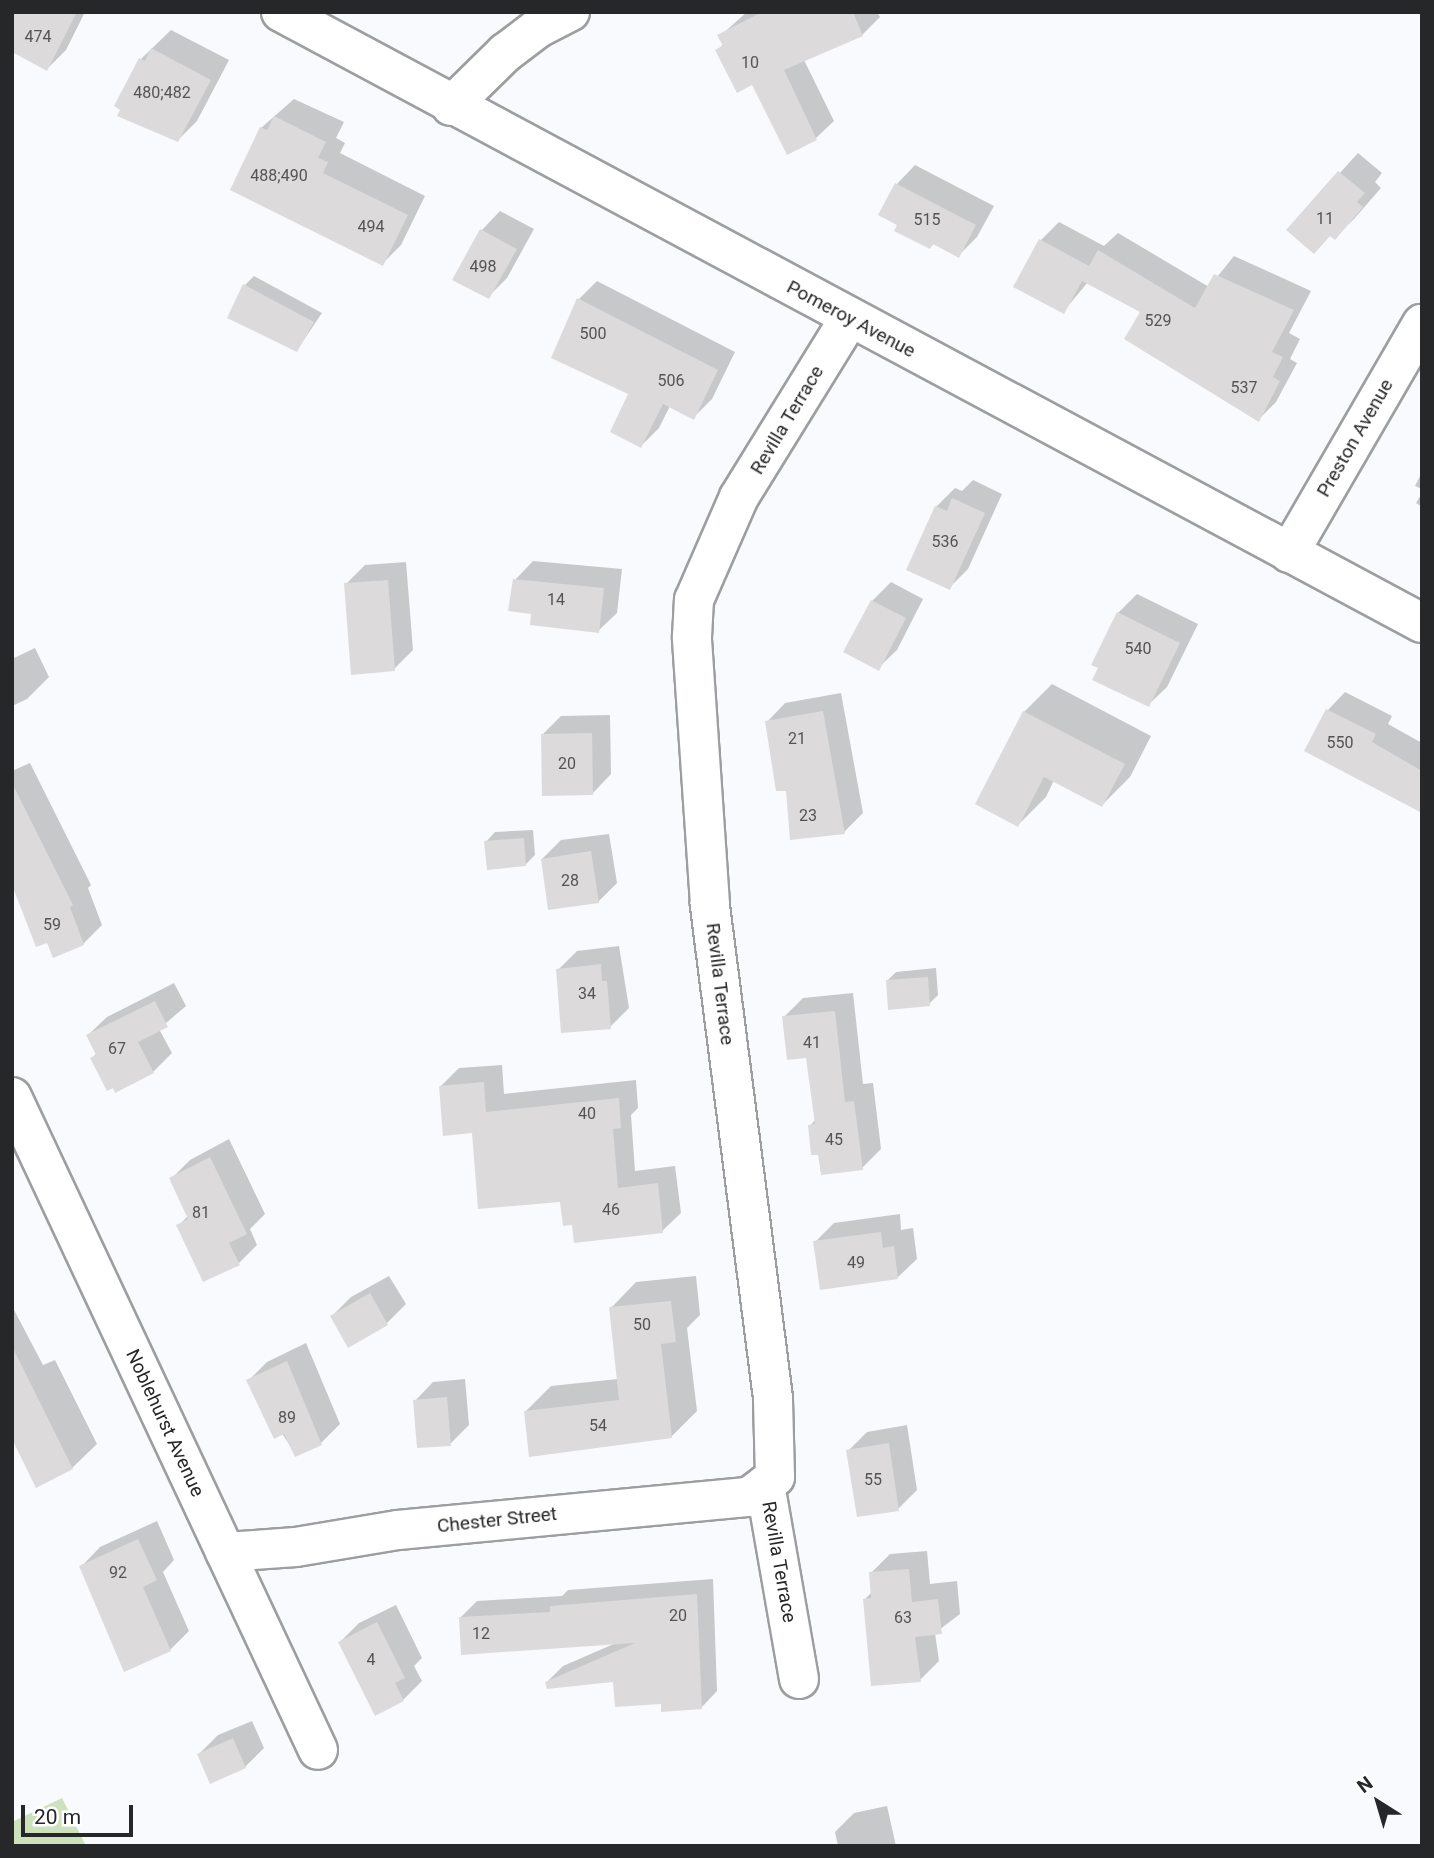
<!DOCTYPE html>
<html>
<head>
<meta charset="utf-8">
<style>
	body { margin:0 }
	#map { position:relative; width:1434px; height:1858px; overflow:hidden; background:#f8fafd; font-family:Roboto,sans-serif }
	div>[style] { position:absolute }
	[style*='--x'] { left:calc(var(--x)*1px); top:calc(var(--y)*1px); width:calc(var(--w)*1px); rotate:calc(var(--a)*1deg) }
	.green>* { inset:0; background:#cde1bc }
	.shadow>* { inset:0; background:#0003 }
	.building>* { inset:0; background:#dddadc }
	.roads { filter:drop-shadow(2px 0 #9c9ea0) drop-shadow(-2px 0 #9c9ea0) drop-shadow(0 2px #9c9ea0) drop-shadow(0 -2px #9c9ea0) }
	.minor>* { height:38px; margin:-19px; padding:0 19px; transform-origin:19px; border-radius:19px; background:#fff }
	span { translate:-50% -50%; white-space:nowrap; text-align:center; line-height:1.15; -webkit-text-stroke:5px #fff; paint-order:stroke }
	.number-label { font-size:16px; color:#545455 }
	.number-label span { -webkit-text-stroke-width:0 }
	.street-label { font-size:19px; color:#262728 }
	.frame { position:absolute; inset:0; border:14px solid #262728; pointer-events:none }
	.north { position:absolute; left:1343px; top:1767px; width:70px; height:70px; -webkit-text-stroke:5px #fff; paint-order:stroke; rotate:323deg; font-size:19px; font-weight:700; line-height:28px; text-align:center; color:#262728 }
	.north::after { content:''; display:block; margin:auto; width:24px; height:32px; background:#262728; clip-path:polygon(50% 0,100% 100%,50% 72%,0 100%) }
	.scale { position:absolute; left:21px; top:1805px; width:112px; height:32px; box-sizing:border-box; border:4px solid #262728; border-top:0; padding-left:9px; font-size:21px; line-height:24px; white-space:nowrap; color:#262728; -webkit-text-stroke:5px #fff; paint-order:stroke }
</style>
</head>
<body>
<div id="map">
	<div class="green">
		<div style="clip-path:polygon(62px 1798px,86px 1846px,12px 1846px,12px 1822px)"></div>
	</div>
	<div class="shadow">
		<div style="clip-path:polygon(14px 12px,85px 12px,66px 50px,47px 69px)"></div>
		<div style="clip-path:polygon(747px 12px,877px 12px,880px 17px,862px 35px,804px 60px,834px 121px,816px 138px,788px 153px,753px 83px,717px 50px,724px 44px,720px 36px)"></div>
		<div style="clip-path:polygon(171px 30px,229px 60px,197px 121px,178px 140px,116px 106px,141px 59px)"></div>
		<div style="clip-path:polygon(294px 99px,344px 122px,336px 138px,345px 143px,340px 153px,425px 196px,401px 245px,382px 264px,261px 128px)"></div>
		<div style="clip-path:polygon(1358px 153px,1382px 173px,1375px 182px,1381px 188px,1354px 219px,1335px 237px,1289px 229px)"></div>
		<div style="clip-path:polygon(915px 165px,994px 206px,977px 237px,959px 255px,935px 243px,930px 247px,881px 214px,897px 184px)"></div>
		<div style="clip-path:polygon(500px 211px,534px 229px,507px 278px,488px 297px,482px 230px)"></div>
		<div style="clip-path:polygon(1059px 222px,1104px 246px,1118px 233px,1209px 287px,1234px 256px,1311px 291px,1289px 333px,1300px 339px,1290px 359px,1297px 363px,1276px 402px,1258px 420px,1143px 311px,1088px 282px,1063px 312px,1016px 286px,1041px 240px)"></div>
		<div style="clip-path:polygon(254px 276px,322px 313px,297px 350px,245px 285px)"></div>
		<div style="clip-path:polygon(597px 281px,735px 352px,712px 399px,694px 417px,670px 406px,659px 428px,641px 446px,631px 393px,579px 299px)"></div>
		<div style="clip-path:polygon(1422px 472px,1422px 489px,1415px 486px)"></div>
		<div style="clip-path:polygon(973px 480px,1002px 494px,968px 569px,949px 588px,936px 507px,955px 488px,962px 491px)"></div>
		<div style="clip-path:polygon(1422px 493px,1422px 507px,1416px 503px)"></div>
		<div style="clip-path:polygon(533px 561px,622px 569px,617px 613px,598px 631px,533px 613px,515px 580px)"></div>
		<div style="clip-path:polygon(406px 562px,413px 650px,394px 669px,346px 584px,365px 565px)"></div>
		<div style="clip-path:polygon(891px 582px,923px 599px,897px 650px,878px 668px,872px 601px)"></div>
		<div style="clip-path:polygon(1137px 594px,1198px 624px,1167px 687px,1148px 705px,1100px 668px,1118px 613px)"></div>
		<div style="clip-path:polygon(35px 648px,49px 677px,27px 699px,12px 706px,12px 659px)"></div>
		<div style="clip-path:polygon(1052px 684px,1151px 736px,1130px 777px,1102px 805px,1054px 780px,1046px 797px,1018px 825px,1024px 712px)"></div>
		<div style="clip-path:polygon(1345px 692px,1392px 716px,1388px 724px,1422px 743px,1422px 812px,1306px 750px,1328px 710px)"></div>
		<div style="clip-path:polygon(841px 693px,863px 813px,844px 832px,788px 789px,767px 722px,785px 703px)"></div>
		<div style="clip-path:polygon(610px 715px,611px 774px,593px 793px,542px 735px,561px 716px)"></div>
		<div style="clip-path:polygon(30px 763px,91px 885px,88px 888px,102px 925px,83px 944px,12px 863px,12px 771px)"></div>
		<div style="clip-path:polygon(533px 830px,535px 855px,526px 864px,486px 842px,495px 832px)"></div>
		<div style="clip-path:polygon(609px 834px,617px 883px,598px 902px,542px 859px,561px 840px)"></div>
		<div style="clip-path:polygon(619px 946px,629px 1008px,610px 1027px,558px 970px,577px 951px)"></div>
		<div style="clip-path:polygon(936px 968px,938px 995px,929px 1004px,887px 981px,896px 972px)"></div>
		<div style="clip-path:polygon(174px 983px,186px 1006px,159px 1029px,172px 1053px,153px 1072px,114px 1085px,92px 1058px,97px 1053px,88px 1035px,107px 1017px)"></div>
		<div style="clip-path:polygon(853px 993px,863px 1084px,873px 1083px,881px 1149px,862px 1168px,820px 1153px,810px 1126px,816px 1119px,807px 1056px,784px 1017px,803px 998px)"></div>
		<div style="clip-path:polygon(502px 1065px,504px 1094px,636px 1080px,638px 1108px,631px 1115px,635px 1171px,675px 1166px,681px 1213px,662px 1231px,573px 1223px,562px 1200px,473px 1131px,440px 1087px,459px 1068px)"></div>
		<div style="clip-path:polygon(229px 1139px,265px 1214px,250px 1229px,257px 1245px,239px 1263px,179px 1225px,188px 1216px,171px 1179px,190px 1160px)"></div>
		<div style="clip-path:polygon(900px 1214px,901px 1230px,913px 1228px,917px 1259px,898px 1277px,815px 1242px,834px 1223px)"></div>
		<div style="clip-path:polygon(389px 1276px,406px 1304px,387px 1323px,332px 1316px,351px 1297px)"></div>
		<div style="clip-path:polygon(696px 1276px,700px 1315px,687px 1328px,697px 1411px,671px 1437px,525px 1412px,551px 1386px,618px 1379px,611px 1308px,636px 1282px)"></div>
		<div style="clip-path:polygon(12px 1306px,43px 1365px,55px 1360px,97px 1444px,72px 1468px,37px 1485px,12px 1435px)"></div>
		<div style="clip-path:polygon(306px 1343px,340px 1424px,321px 1443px,296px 1455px,248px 1381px,267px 1362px)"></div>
		<div style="clip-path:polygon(465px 1379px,469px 1425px,450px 1444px,415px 1401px,433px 1382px)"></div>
		<div style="clip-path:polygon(907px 1425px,917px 1490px,898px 1509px,848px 1451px,867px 1432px)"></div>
		<div style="clip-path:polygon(157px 1521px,174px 1560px,163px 1572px,189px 1631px,170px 1650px,82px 1566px,100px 1547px)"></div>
		<div style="clip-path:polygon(927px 1551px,930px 1584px,957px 1581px,960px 1614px,935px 1633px,939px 1661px,920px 1680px,865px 1599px,872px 1592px,871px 1573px,890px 1554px)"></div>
		<div style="clip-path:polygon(713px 1579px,717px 1691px,701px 1708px,614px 1680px,547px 1682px,563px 1666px,616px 1643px,461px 1617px,477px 1601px,562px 1596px,568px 1590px)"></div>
		<div style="clip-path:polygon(396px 1605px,422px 1658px,414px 1666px,422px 1681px,403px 1700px,340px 1642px,359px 1623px)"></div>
		<div style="clip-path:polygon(252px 1721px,264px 1748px,245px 1767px,199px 1754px,218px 1735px)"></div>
		<div style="clip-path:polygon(887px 1806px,896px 1846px,838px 1846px,835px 1832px,854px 1813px)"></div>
	</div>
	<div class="building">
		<div style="clip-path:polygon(12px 12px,77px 12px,47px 71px,12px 52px)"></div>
		<div style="clip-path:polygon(762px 12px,853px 12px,863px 36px,784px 70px,817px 140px,787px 155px,752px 85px,737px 93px,715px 50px,723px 46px,717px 35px)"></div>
		<div style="clip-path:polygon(151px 48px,211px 80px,178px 142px,117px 116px,120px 110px,114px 106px,139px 58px,145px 61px)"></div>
		<div style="clip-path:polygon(274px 116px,326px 142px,318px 158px,328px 162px,323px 173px,408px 215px,383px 266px,230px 190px,260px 127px,267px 130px)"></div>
		<div style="clip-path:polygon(1338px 171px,1365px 193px,1357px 202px,1363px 207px,1335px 240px,1330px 236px,1314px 254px,1286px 230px)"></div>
		<div style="clip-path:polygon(895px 183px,976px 225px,959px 258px,933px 244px,930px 249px,894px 231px,897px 225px,878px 215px)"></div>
		<div style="clip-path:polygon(480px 229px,517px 249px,489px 299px,452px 280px)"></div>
		<div style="clip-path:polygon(1039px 239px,1089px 266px,1098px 250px,1195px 308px,1214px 274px,1294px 310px,1272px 352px,1283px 357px,1273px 377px,1280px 381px,1259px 422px,1124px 339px,1140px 312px,1082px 281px,1064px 314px,1013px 287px)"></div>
		<div style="clip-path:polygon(243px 284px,314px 322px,297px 352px,227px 318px)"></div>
		<div style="clip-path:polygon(577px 298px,718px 370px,694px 420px,663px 404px,641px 448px,610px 432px,628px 394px,551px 358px)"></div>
		<div style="clip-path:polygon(952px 498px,985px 513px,950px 590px,906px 570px,935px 506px,947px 511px)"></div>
		<div style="clip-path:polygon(513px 579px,604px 588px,599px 633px,530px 625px,531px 614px,508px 611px)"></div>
		<div style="clip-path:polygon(388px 580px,395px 671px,351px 675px,344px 583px)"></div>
		<div style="clip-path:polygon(871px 600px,906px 618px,879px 671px,843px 652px)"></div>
		<div style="clip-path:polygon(1117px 612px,1180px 643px,1149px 707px,1092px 680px,1098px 668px,1091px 665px)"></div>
		<div style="clip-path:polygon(1326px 709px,1376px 734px,1372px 742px,1422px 771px,1422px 813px,1304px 751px)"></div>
		<div style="clip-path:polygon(823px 711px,845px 834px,790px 840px,786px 791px,776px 791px,765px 721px)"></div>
		<div style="clip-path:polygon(1023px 711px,1125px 764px,1102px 807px,1044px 777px,1018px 827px,975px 804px)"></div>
		<div style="clip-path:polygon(592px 733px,593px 795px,542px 796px,541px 734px)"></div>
		<div style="clip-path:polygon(12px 783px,73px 905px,70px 907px,84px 945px,53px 958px,47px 943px,36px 947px,12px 885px)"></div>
		<div style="clip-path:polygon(524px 838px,526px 866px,487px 870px,484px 841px)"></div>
		<div style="clip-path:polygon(591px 851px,599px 903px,548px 910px,541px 859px)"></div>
		<div style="clip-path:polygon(601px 964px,602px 981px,607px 981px,611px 1029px,561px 1033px,556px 969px)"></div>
		<div style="clip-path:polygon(928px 977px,930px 1006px,888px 1010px,886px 980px)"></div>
		<div style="clip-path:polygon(155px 1001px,168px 1027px,138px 1042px,154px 1073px,115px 1093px,113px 1088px,107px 1091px,90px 1058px,96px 1055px,86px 1035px)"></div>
		<div style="clip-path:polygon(835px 1011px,845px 1102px,854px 1101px,863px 1170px,821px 1175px,818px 1155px,811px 1155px,808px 1125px,815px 1124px,806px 1058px,787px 1060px,782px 1016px)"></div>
		<div style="clip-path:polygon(484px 1082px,486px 1112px,619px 1098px,621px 1128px,613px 1129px,618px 1188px,658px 1183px,663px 1233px,574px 1243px,572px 1225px,563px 1226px,560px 1202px,478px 1209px,472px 1133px,443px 1136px,439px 1086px)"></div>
		<div style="clip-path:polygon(210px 1157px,247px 1234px,229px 1243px,240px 1265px,203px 1282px,176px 1225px,188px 1219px,169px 1178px)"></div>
		<div style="clip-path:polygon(881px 1232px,883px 1248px,894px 1246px,898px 1279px,820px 1290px,813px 1241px)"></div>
		<div style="clip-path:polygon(370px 1293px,388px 1325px,348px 1348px,330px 1316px)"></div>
		<div style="clip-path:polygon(671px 1301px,676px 1342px,661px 1344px,672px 1438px,529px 1457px,524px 1411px,619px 1400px,609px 1307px)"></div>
		<div style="clip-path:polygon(12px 1346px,73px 1469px,36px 1488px,12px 1439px)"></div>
		<div style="clip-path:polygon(287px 1361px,322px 1445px,295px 1457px,284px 1434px,274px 1439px,246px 1380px)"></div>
		<div style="clip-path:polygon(447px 1397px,451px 1446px,417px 1448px,413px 1400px)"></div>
		<div style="clip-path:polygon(889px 1443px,899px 1511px,857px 1517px,846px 1450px)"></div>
		<div style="clip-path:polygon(138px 1539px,157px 1580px,143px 1587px,171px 1651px,124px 1672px,79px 1566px)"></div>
		<div style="clip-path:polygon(909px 1569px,912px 1602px,938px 1599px,942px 1634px,915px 1637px,921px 1682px,871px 1686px,863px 1599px,871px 1598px,869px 1572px)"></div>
		<div style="clip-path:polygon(697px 1594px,702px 1709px,661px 1712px,661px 1704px,615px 1707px,613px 1682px,547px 1689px,545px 1682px,635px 1643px,461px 1655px,459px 1617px,550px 1612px,550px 1606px)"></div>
		<div style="clip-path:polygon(377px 1622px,405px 1678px,395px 1683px,404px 1701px,375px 1716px,338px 1642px)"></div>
		<div style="clip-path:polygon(233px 1738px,246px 1768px,210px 1784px,197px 1754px)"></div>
	</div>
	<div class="roads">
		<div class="minor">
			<div style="--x:281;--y:12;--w:1294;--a:28.17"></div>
			<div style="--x:451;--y:106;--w:76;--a:-44.5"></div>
			<div style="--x:505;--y:53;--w:41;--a:-37.1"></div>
			<div style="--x:538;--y:28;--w:36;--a:-27"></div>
			<div style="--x:1289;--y:553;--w:265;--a:-59.9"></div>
			<div style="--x:12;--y:1097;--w:721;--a:64.89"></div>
			<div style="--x:225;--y:1552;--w:71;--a:-4"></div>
			<div style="--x:296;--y:1547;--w:103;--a:-9.5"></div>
			<div style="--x:398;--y:1530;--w:353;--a:-5.4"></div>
			<div style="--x:749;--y:1497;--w:20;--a:-37"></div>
			<div style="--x:799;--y:1679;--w:197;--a:-99.9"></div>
			<div style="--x:765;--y:1485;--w:13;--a:-39"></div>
			<div style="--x:775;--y:1477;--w:79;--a:-91.5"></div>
			<div style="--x:773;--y:1398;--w:498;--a:-97.3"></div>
			<div style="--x:710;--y:904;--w:268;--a:-93.9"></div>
			<div style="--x:692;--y:637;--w:37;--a:-87"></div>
			<div style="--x:694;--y:600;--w:112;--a:-66.4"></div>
			<div style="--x:739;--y:497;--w:209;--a:-58.3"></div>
		</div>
	</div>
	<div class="number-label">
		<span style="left:38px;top:37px">474</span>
		<span style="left:750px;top:63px">10</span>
		<span style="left:162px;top:93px">480;482</span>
		<span style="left:279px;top:176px">488;490</span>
		<span style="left:1325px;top:219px">11</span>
		<span style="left:927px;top:220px">515</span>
		<span style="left:371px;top:227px">494</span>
		<span style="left:483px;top:267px">498</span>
		<span style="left:1158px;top:321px">529</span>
		<span style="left:593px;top:334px">500</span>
		<span style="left:671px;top:381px">506</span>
		<span style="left:1244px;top:388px">537</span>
		<span style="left:945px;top:542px">536</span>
		<span style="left:556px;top:600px">14</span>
		<span style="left:1138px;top:649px">540</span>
		<span style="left:797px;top:739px">21</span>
		<span style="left:1340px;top:743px">550</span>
		<span style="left:567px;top:764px">20</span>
		<span style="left:808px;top:816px">23</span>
		<span style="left:570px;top:881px">28</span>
		<span style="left:52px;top:925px">59</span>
		<span style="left:587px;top:994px">34</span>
		<span style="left:812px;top:1043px">41</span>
		<span style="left:117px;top:1049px">67</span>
		<span style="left:587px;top:1114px">40</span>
		<span style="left:834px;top:1140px">45</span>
		<span style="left:611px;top:1210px">46</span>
		<span style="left:201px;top:1213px">81</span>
		<span style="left:856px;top:1263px">49</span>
		<span style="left:642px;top:1325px">50</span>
		<span style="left:287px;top:1418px">89</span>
		<span style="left:598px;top:1426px">54</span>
		<span style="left:873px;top:1480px">55</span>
		<span style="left:118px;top:1573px">92</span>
		<span style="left:678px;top:1616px">20</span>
		<span style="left:903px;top:1618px">63</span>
		<span style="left:481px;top:1634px">12</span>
		<span style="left:371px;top:1660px">4</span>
	</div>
	<div class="street-label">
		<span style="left:851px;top:319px;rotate:28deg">Pomeroy Avenue</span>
		<span style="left:787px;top:420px;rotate:-59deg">Revilla Terrace</span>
		<span style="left:1355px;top:438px;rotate:-60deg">Preston Avenue</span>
		<span style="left:720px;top:984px;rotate:83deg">Revilla Terrace</span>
		<span style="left:165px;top:1423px;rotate:65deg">Noblehurst Avenue</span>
		<span style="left:497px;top:1520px;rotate:-6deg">Chester Street</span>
		<span style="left:779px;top:1562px;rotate:80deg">Revilla Terrace</span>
	</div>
	<div class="frame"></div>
	<div class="north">N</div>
	<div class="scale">20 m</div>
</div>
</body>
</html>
